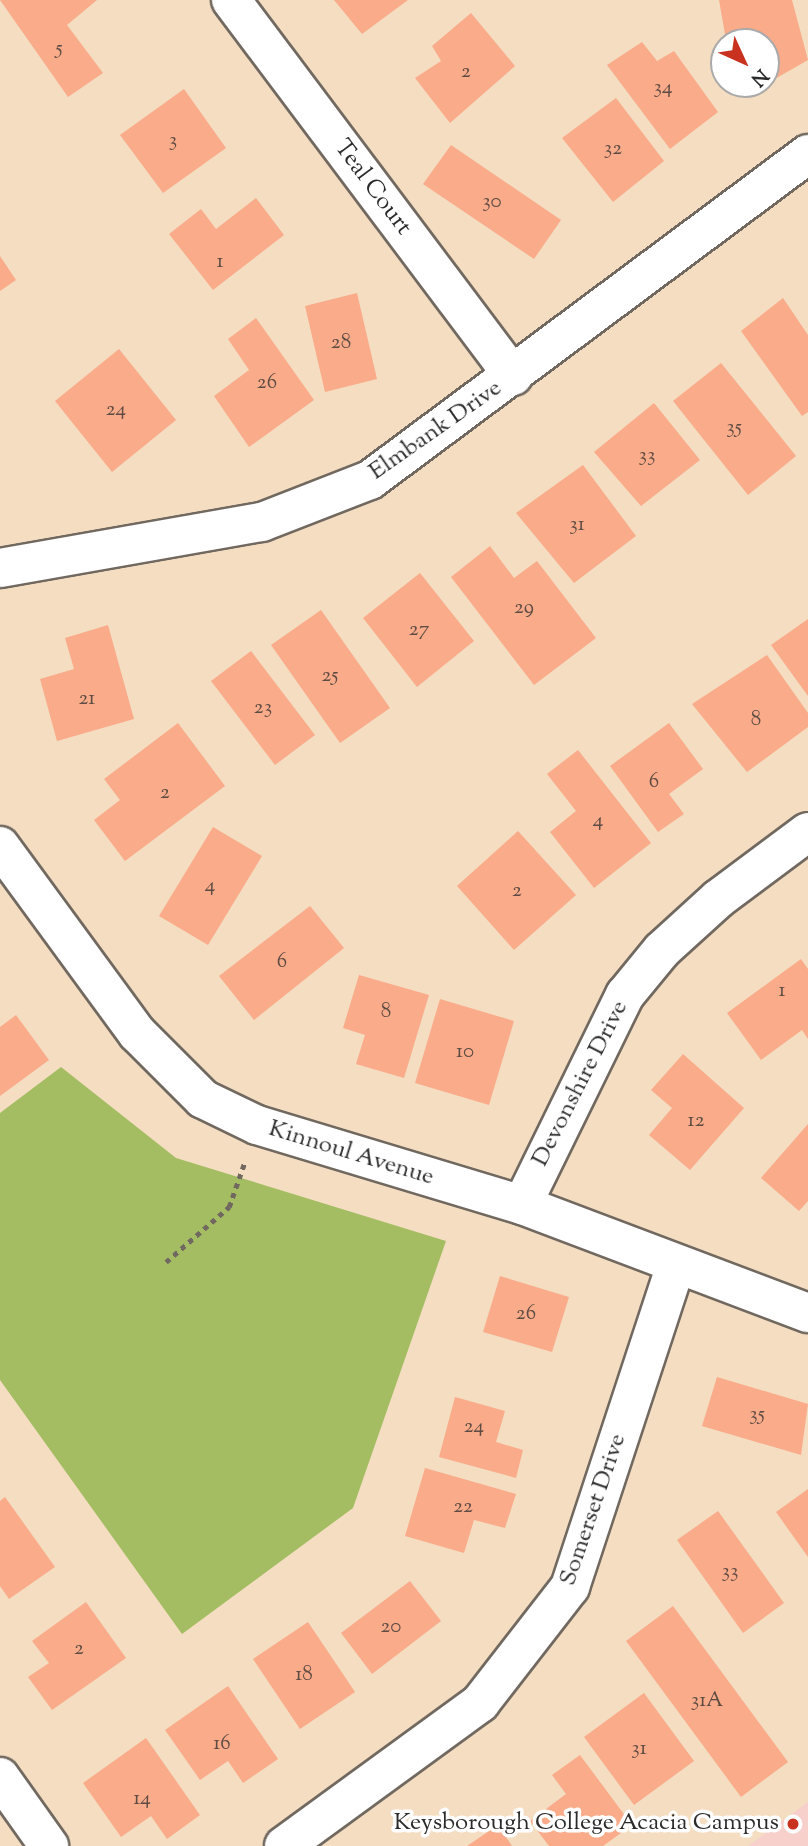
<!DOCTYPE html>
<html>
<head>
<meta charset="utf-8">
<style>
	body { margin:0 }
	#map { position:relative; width:808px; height:1846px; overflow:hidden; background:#f4ddc1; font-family:"Sorts Mill Goudy",serif }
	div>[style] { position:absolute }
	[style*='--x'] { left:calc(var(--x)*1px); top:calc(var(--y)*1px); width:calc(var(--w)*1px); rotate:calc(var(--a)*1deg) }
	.built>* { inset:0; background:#f7d0cc }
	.green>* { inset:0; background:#a4bd63 }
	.building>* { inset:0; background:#f9ab8a }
	.path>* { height:4.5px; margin-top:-2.25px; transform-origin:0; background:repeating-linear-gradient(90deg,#716960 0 5px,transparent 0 10px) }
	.roads { filter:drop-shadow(2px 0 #716960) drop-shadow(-2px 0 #716960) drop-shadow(0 2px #716960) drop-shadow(0 -2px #716960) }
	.minor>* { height:38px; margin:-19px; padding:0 19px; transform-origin:19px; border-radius:19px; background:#fff }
	.dots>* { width:19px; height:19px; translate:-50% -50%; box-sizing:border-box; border:4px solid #fff; border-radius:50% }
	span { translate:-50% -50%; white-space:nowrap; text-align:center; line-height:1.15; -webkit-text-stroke:7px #fff; paint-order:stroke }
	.number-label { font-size:21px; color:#5e4b43 }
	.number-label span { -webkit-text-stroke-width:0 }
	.street-label { font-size:24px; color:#2b2b2b }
	.poi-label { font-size:24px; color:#2b2b2b }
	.right { translate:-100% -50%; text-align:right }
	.north { position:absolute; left:710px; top:28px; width:70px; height:70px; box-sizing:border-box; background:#fff; border:2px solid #aaa; border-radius:50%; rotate:135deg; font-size:19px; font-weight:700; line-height:28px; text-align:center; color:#2b2b2b }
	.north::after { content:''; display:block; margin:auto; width:24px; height:32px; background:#c8321e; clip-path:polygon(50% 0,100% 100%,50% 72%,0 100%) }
</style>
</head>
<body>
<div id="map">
	<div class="built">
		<div style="clip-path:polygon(808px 1802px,808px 1846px,748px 1846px)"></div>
	</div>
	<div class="green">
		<div style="clip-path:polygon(61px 1067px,176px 1158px,446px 1241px,353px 1508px,182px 1634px,0 1380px,0 1113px)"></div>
	</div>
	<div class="building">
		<div style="clip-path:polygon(0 0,97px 0,67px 25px,103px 73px,68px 97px)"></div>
		<div style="clip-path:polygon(334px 0,408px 0,362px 34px)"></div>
		<div style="clip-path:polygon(719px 0,792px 0,808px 60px,766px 84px,766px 42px,726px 40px)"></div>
		<div style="clip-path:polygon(471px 13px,515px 66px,450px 123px,415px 78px,441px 61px,432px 46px)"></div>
		<div style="clip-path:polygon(642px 42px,657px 61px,674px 51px,718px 112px,670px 149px,607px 65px)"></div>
		<div style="clip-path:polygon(184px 89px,226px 148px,163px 193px,120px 135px)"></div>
		<div style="clip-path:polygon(616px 98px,664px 161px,613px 202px,562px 138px)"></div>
		<div style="clip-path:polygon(451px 145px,561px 220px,534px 259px,423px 184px)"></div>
		<div style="clip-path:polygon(256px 198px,284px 235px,213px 290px,169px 234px,201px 209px,216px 229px)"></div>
		<div style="clip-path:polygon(0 256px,16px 280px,0 291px)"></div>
		<div style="clip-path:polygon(357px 293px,377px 379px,325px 392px,305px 306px)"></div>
		<div style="clip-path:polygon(783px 298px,808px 335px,808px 412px,802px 416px,741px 331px)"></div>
		<div style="clip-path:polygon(256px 318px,314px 400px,249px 447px,214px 396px,249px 370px,228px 339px)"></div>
		<div style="clip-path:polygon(119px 349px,176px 420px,112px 472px,55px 401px)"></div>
		<div style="clip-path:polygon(721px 363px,796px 456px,748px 495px,673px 401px)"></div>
		<div style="clip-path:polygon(654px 403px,700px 460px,641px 506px,594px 452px)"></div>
		<div style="clip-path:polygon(583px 465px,636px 536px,574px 583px,516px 513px)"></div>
		<div style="clip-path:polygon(490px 546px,514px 578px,537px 561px,596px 638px,534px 685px,451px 577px)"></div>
		<div style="clip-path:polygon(420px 573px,474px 641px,417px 687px,363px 618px)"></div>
		<div style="clip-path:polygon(321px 610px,390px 708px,340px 743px,271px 645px)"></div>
		<div style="clip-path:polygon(808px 619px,808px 696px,771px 645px)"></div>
		<div style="clip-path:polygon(108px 625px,134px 719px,57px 741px,40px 679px,74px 669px,65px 638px)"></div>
		<div style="clip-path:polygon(251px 651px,315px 735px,275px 765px,211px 681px)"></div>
		<div style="clip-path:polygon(767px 655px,808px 713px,808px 727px,747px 772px,692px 704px)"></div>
		<div style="clip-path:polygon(178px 723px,225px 786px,125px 861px,94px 820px,120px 800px,104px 779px)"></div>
		<div style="clip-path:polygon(669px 723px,703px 769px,669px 794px,684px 814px,658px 832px,610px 766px)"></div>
		<div style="clip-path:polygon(578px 750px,651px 843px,594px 888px,550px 832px,576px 811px,547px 774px)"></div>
		<div style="clip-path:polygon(213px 827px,262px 856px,208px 945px,159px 916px)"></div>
		<div style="clip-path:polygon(518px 831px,576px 895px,514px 950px,457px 886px)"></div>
		<div style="clip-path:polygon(310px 906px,344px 948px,254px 1020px,219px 976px)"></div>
		<div style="clip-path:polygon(801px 959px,808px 969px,808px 1039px,802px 1030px,761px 1060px,727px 1013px)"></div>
		<div style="clip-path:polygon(359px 975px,429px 995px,404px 1078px,356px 1064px,365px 1035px,343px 1028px)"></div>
		<div style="clip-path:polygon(440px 999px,514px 1021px,489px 1105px,415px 1083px)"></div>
		<div style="clip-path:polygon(16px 1015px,49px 1060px,0 1096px,0 1027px)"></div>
		<div style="clip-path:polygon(683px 1054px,744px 1108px,690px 1170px,649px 1135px,672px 1108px,651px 1090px)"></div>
		<div style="clip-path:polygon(808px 1124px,808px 1201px,799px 1211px,761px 1178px)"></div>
		<div style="clip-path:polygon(500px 1276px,569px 1297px,552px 1352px,483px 1332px)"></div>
		<div style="clip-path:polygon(717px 1377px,808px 1404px,801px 1455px,702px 1426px)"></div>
		<div style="clip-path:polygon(455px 1397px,505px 1411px,496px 1442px,523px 1450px,516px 1478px,439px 1457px)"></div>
		<div style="clip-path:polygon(425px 1468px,516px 1494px,505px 1528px,474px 1520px,464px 1553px,405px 1536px)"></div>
		<div style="clip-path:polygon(808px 1489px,808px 1557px,776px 1512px)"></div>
		<div style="clip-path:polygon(5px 1497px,55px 1567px,9px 1599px,0 1586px,0 1501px)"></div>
		<div style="clip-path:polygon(718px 1511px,784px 1603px,743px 1633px,677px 1540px)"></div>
		<div style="clip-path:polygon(410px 1581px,441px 1621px,372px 1674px,341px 1633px)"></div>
		<div style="clip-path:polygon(86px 1602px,126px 1658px,52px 1710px,28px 1677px,49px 1663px,32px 1641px)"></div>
		<div style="clip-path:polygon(673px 1606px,788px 1762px,741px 1797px,626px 1641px)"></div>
		<div style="clip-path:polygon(308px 1622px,355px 1692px,300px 1729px,253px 1659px)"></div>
		<div style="clip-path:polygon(228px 1686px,278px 1759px,243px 1783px,228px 1761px,200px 1780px,165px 1730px)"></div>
		<div style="clip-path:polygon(644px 1693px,694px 1761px,634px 1805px,584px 1737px)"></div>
		<div style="clip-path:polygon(146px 1738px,200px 1815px,167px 1839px,151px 1816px,121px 1837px,83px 1783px)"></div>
		<div style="clip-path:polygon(580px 1755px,632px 1825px,603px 1846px,549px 1846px,530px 1821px,566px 1794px,552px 1775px)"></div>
		<div style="clip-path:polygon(498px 1825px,512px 1846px,467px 1846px)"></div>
	</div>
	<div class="path">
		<div style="--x:166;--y:1262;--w:84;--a:-41.1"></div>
		<div style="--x:229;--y:1207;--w:49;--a:-70.8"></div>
	</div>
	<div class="roads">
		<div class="minor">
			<div style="--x:231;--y:0;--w:470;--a:53.1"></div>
			<div style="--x:0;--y:568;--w:266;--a:-10"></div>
			<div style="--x:262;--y:522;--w:116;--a:-21.3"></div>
			<div style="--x:370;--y:480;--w:546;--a:-36.66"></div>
			<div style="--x:0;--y:846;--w:232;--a:53.8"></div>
			<div style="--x:137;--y:1033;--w:93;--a:45"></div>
			<div style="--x:203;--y:1099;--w:60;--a:25.7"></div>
			<div style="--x:257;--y:1125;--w:277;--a:16.8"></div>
			<div style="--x:522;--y:1205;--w:306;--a:20.7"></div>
			<div style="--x:522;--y:1205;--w:234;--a:-63.9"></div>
			<div style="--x:625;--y:995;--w:58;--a:-50.6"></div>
			<div style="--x:662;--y:950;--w:76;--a:-42.3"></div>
			<div style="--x:718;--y:899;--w:112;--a:-36.7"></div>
			<div style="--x:0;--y:1777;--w:85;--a:54.6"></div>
			<div style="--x:284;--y:1846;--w:243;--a:-36.1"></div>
			<div style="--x:480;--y:1703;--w:147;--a:-52.2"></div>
			<div style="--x:570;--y:1587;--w:340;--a:-71.8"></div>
		</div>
	</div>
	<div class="dots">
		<div style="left:793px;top:1824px;background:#c8321e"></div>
	</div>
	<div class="number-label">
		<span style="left:59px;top:49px">5</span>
		<span style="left:466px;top:72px">2</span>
		<span style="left:663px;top:88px">34</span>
		<span style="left:173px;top:141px">3</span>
		<span style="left:613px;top:149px">32</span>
		<span style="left:492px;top:202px">30</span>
		<span style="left:220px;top:262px">1</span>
		<span style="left:341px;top:343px">28</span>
		<span style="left:267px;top:383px">26</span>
		<span style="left:116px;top:410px">24</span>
		<span style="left:734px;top:428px">35</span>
		<span style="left:647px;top:456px">33</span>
		<span style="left:577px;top:525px">31</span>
		<span style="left:524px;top:608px">29</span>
		<span style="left:419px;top:630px">27</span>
		<span style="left:330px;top:676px">25</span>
		<span style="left:87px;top:699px">21</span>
		<span style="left:263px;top:708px">23</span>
		<span style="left:756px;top:720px">8</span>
		<span style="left:654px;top:782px">6</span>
		<span style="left:165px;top:793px">2</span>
		<span style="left:598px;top:821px">4</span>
		<span style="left:210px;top:886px">4</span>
		<span style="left:517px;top:891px">2</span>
		<span style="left:282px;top:962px">6</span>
		<span style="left:782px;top:991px">1</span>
		<span style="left:386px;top:1012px">8</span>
		<span style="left:465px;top:1052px">10</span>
		<span style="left:696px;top:1121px">12</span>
		<span style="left:526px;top:1314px">26</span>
		<span style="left:757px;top:1415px">35</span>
		<span style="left:474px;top:1427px">24</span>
		<span style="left:463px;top:1507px">22</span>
		<span style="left:730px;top:1572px">33</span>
		<span style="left:391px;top:1627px">20</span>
		<span style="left:79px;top:1649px">2</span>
		<span style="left:304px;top:1675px">18</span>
		<span style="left:707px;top:1701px">31A</span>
		<span style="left:222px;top:1744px">16</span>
		<span style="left:639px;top:1749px">31</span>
		<span style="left:142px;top:1799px">14</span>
	</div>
	<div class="street-label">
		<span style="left:372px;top:188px;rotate:53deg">Teal Court</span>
		<span style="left:436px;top:431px;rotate:-35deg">Elmbank Drive</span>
		<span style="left:581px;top:1084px;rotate:-63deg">Devonshire Drive</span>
		<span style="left:351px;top:1154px;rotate:17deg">Kinnoul Avenue</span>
		<span style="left:594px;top:1510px;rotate:-71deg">Somerset Drive</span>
	</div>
	<div class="poi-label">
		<span class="right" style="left:779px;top:1824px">Keysborough College Acacia Campus</span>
	</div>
	<div class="north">N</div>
</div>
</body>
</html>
